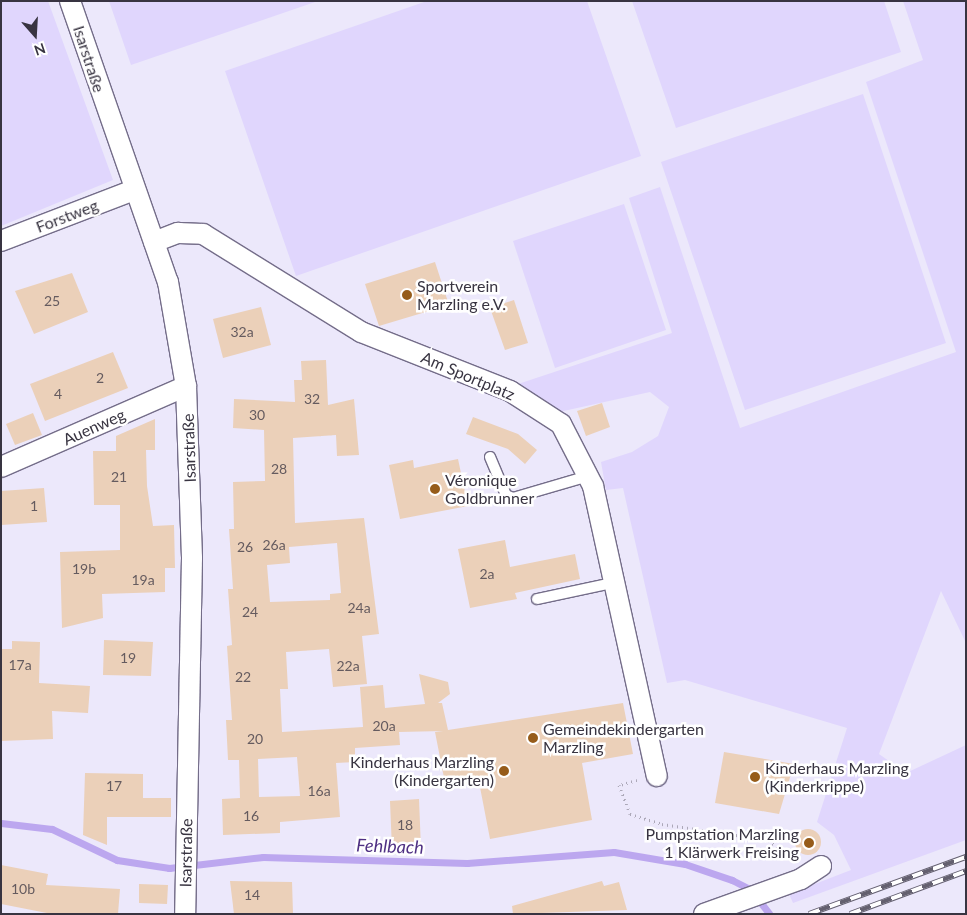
<!DOCTYPE html>
<html>
<head>
<meta charset="utf-8">
<style>
	body { margin:0 }
	#map { position:relative; width:967px; height:915px; overflow:hidden; background:#ece8fb; font-family:Lato,sans-serif }
	div>[style] { position:absolute }
	[style*='--x'] { left:calc(var(--x)*1px); top:calc(var(--y)*1px); width:calc(var(--w)*1px); rotate:calc(var(--a)*1deg) }
	.green>* { inset:0; background:#e0d6fd }
	.stream>* { height:7px; margin:-3.5px; padding:0 3.5px; transform-origin:3.5px; border-radius:3.5px; background:#bca7ef }
	.building>* { inset:0; background:#ebd0b9 }
	.round { border-radius:50% }
	.path>* { height:3px; margin-top:-1.5px; transform-origin:0; background:repeating-linear-gradient(90deg,#aca8b8 0 1px,transparent 0 5px) }
	.roads { filter:drop-shadow(1px 0 #746d89) drop-shadow(-1px 0 #746d89) drop-shadow(0 1px #746d89) drop-shadow(0 -1px #746d89) }
	.lane>* { height:10px; margin:-5px; padding:0 5px; transform-origin:5px; border-radius:5px; background:#fff }
	.street>* { height:20px; margin:-10px; padding:0 10px; transform-origin:10px; border-radius:10px; background:#fff }
	.rail>* { height:5.5px; margin-top:-2.75px; transform-origin:0; background:repeating-linear-gradient(90deg,#fff 0 11px,#64606f 0 22px); box-sizing:border-box; border-block:1px solid #64606f }
	.dots>* { width:14px; height:14px; translate:-50% -50%; box-sizing:border-box; border:2px solid #fff; border-radius:50% }
	span { translate:-50% -50%; white-space:nowrap; text-align:center; line-height:1.15; -webkit-text-stroke:5px #fff; paint-order:stroke }
	.number-label { font-size:14px; color:#655b5f }
	.number-label span { -webkit-text-stroke-width:0 }
	.street-label { font-size:16px; color:#383441 }
	.poi-label { font-size:16px; color:#383441 }
	.left { translate:0 -50%; text-align:left }
	.right { translate:-100% -50%; text-align:right }
	.water-label { font-size:18px; color:#4f3083; font-style:italic }
	.frame { position:absolute; inset:0; border:2px solid #383441; pointer-events:none }
	.north { position:absolute; left:10px; top:10px; width:50px; height:50px; -webkit-text-stroke:4px #fff; paint-order:stroke; rotate:161deg; font-size:14px; font-weight:700; line-height:20px; text-align:center; color:#383441 }
	.north::after { content:''; display:block; margin:auto; width:18px; height:22px; background:#383441; clip-path:polygon(50% 0,100% 100%,50% 72%,0 100%) }
</style>
</head>
<body>
<div id="map">
	<div class="green">
		<div style="clip-path:polygon(1px 1px,48px 1px,113px 180px,1px 226px)"></div>
		<div style="clip-path:polygon(109px 1px,318px 1px,131px 65px)"></div>
		<div style="clip-path:polygon(427px 1px,587px 1px,641px 156px,296px 276px,225px 71px)"></div>
		<div style="clip-path:polygon(632px 1px,884px 1px,901px 52px,676px 128px)"></div>
		<div style="clip-path:polygon(903px 1px,966px 1px,966px 643px,941px 591px,879px 754px,906px 773px,966px 745px,966px 840px,793px 903px,789px 894px,851px 870px,834px 835px,817px 822px,847px 728px,685px 680px,667px 683px,623px 488px,606px 490px,601px 462px,632px 452px,658px 436px,669px 407px,650px 392px,559px 412px,515px 385px,672px 333px,629px 198px,660px 187px,740px 428px,956px 352px,866px 82px,923px 60px)"></div>
		<div style="clip-path:polygon(863px 94px,946px 343px,745px 410px,661px 162px)"></div>
		<div style="clip-path:polygon(624px 204px,666px 330px,555px 368px,513px 241px)"></div>
	</div>
	<div class="stream">
		<div style="--x:1;--y:823;--w:51;--a:6.7"></div>
		<div style="--x:52;--y:829;--w:72;--a:25.5"></div>
		<div style="--x:117;--y:860;--w:53;--a:8.7"></div>
		<div style="--x:169;--y:868;--w:95;--a:-6.7"></div>
		<div style="--x:263;--y:857;--w:204;--a:1.7"></div>
		<div style="--x:467;--y:863;--w:147;--a:-4.3"></div>
		<div style="--x:614;--y:852;--w:72;--a:9.6"></div>
		<div style="--x:685;--y:864;--w:50;--a:18.8"></div>
		<div style="--x:732;--y:880;--w:20;--a:27"></div>
		<div style="--x:750;--y:889;--w:31;--a:52"></div>
	</div>
	<div class="building">
		<div style="clip-path:polygon(435px 262px,449px 305px,379px 326px,365px 284px)"></div>
		<div style="clip-path:polygon(72px 273px,88px 312px,34px 334px,15px 291px)"></div>
		<div style="clip-path:polygon(514px 300px,528px 343px,505px 350px,490px 308px)"></div>
		<div style="clip-path:polygon(261px 307px,271px 345px,223px 358px,213px 319px)"></div>
		<div style="clip-path:polygon(113px 352px,128px 388px,45px 421px,30px 384px)"></div>
		<div style="clip-path:polygon(evenodd,326px 360px,328px 405px,354px 399px,359px 455px,337px 456px,336px 435px,293px 438px,295px 523px,364px 518px,379px 634px,362px 636px,367px 684px,333px 687px,329px 649px,286px 652px,288px 689px,280px 689px,282px 732px,363px 727px,360px 687px,383px 685px,385px 708px,425px 704px,419px 674px,448px 682px,450px 694px,438px 703px,442px 703px,448px 730px,623px 703px,633px 754px,582px 763px,592px 820px,490px 839px,479px 782px,446px 788px,435px 732px,443px 731px,399px 732px,400px 745px,355px 748px,355px 762px,336px 763px,340px 817px,280px 822px,280px 833px,223px 835px,222px 799px,240px 798px,239px 760px,228px 760px,226px 720px,232px 720px,227px 646px,232px 645px,228px 589px,233px 589px,229px 529px,234px 529px,233px 482px,265px 481px,264px 430px,233px 428px,234px 399px,295px 402px,294px 380px,302px 380px,301px 361px,326px 360px,337px 543px,341px 593px,330px 594px,330px 600px,270px 602px,267px 565px,290px 563px,289px 547px,337px 543px,326px 360px,297px 757px,300px 796px,259px 797px,258px 759px,297px 757px)"></div>
		<div style="clip-path:polygon(602px 403px,610px 427px,586px 436px,577px 411px)"></div>
		<div style="clip-path:polygon(33px 413px,42px 435px,15px 445px,6px 424px)"></div>
		<div style="clip-path:polygon(473px 417px,518px 434px,537px 450px,525px 464px,508px 449px,466px 434px)"></div>
		<div style="clip-path:polygon(155px 419px,155px 450px,146px 450px,147px 486px,153px 526px,174px 525px,175px 568px,165px 568px,165px 592px,102px 594px,103px 618px,62px 628px,60px 552px,120px 550px,120px 505px,94px 505px,93px 451px,116px 451px,116px 436px)"></div>
		<div style="clip-path:polygon(458px 459px,468px 506px,400px 519px,389px 465px,413px 460px,414px 468px)"></div>
		<div style="clip-path:polygon(44px 488px,47px 522px,1px 525px,1px 491px)"></div>
		<div style="clip-path:polygon(505px 540px,510px 567px,575px 554px,580px 579px,515px 593px,517px 599px,470px 608px,458px 549px)"></div>
		<div style="clip-path:polygon(104px 640px,153px 642px,151px 676px,103px 675px)"></div>
		<div style="clip-path:polygon(12px 641px,40px 642px,39px 683px,90px 686px,88px 713px,52px 711px,53px 739px,1px 741px,1px 649px,12px 649px)"></div>
		<div style="clip-path:polygon(724px 752px,794px 764px,779px 814px,715px 803px)"></div>
		<div style="clip-path:polygon(85px 773px,143px 774px,143px 798px,171px 798px,171px 817px,107px 817px,107px 845px,83px 835px)"></div>
		<div style="clip-path:polygon(419px 799px,421px 849px,392px 850px,390px 801px)"></div>
		<div class="round" style="left:795px;top:829px;width:26px;height:26px"></div>
		<div style="clip-path:polygon(1px 865px,48px 874px,46px 885px,120px 889px,118px 914px,52px 914px,1px 904px)"></div>
		<div style="clip-path:polygon(230px 881px,292px 882px,293px 914px,234px 914px)"></div>
		<div style="clip-path:polygon(602px 881px,604px 886px,619px 882px,627px 910px,513px 914px,512px 906px)"></div>
		<div style="clip-path:polygon(139px 884px,168px 885px,167px 904px,139px 903px)"></div>
	</div>
	<div class="path">
		<div style="--x:637;--y:780;--w:19;--a:164"></div>
		<div style="--x:619;--y:785;--w:31;--a:69"></div>
		<div style="--x:630;--y:814;--w:34;--a:17"></div>
		<div style="--x:662;--y:824;--w:108;--a:8.5"></div>
		<div style="--x:769;--y:840;--w:30;--a:41"></div>
	</div>
	<div class="roads">
		<div class="lane">
			<div style="--x:490;--y:457;--w:41;--a:67.2"></div>
			<div style="--x:506;--y:495;--w:8;--a:23"></div>
			<div style="--x:513;--y:498;--w:78;--a:-16.3"></div>
			<div style="--x:537;--y:599;--w:82;--a:-12"></div>
		</div>
		<div class="street">
			<div style="--x:70;--y:1;--w:298;--a:70.8"></div>
			<div style="--x:168;--y:282;--w:106;--a:80.2"></div>
			<div style="--x:186;--y:386;--w:172;--a:88"></div>
			<div style="--x:192;--y:558;--w:356;--a:91.1"></div>
			<div style="--x:1;--y:241;--w:142;--a:-21"></div>
			<div style="--x:154;--y:242;--w:26;--a:-21"></div>
			<div style="--x:178;--y:233;--w:25;--a:2"></div>
			<div style="--x:203;--y:234;--w:186;--a:31.8"></div>
			<div style="--x:361;--y:332;--w:160;--a:21.6"></div>
			<div style="--x:510;--y:391;--w:61;--a:32.9"></div>
			<div style="--x:561;--y:424;--w:70;--a:62.7"></div>
			<div style="--x:593;--y:486;--w:297;--a:77.6"></div>
			<div style="--x:1;--y:467;--w:202;--a:-23.6"></div>
			<div style="--x:704;--y:914;--w:103;--a:-19.8"></div>
			<div style="--x:801;--y:879;--w:24;--a:-33"></div>
		</div>
	</div>
	<div class="rail">
		<div style="--x:809;--y:914;--w:167;--a:-20"></div>
		<div style="--x:850;--y:914;--w:124;--a:-20.3"></div>
	</div>
	<div class="dots">
		<div style="left:407px;top:295px;background:#965c1a"></div>
		<div style="left:435px;top:489px;background:#965c1a"></div>
		<div style="left:533px;top:738px;background:#965c1a"></div>
		<div style="left:504px;top:771px;background:#965c1a"></div>
		<div style="left:755px;top:777px;background:#965c1a"></div>
		<div style="left:809px;top:843px;background:#965c1a"></div>
	</div>
	<div class="number-label">
		<span style="left:52px;top:301px">25</span>
		<span style="left:242px;top:332px">32a</span>
		<span style="left:100px;top:378px">2</span>
		<span style="left:58px;top:394px">4</span>
		<span style="left:312px;top:399px">32</span>
		<span style="left:257px;top:415px">30</span>
		<span style="left:279px;top:469px">28</span>
		<span style="left:119px;top:477px">21</span>
		<span style="left:34px;top:506px">1</span>
		<span style="left:274px;top:545px">26a</span>
		<span style="left:245px;top:547px">26</span>
		<span style="left:84px;top:569px">19b</span>
		<span style="left:487px;top:574px">2a</span>
		<span style="left:143px;top:580px">19a</span>
		<span style="left:359px;top:608px">24a</span>
		<span style="left:250px;top:612px">24</span>
		<span style="left:128px;top:658px">19</span>
		<span style="left:20px;top:665px">17a</span>
		<span style="left:348px;top:666px">22a</span>
		<span style="left:243px;top:677px">22</span>
		<span style="left:384px;top:726px">20a</span>
		<span style="left:255px;top:739px">20</span>
		<span style="left:114px;top:786px">17</span>
		<span style="left:319px;top:791px">16a</span>
		<span style="left:251px;top:816px">16</span>
		<span style="left:405px;top:825px">18</span>
		<span style="left:23px;top:889px">10b</span>
		<span style="left:252px;top:895px">14</span>
	</div>
	<div class="street-label">
		<span style="left:89px;top:59px;rotate:72deg">Isarstraße</span>
		<span style="left:67px;top:216px;rotate:-21deg">Forstweg</span>
		<span style="left:468px;top:376px;rotate:23deg">Am Sportplatz</span>
		<span style="left:94px;top:427px;rotate:-24deg">Auenweg</span>
		<span style="left:189px;top:448px;rotate:-92deg">Isarstraße</span>
		<span style="left:186px;top:853px;rotate:-89deg">Isarstraße</span>
	</div>
	<div class="poi-label">
		<span class="left" style="left:417px;top:295px">Sportverein<br>Marzling e.V.</span>
		<span class="left" style="left:445px;top:489px">Véronique<br>Goldbrunner</span>
		<span class="left" style="left:543px;top:738px">Gemeindekindergarten<br>Marzling</span>
		<span class="right" style="left:494px;top:771px">Kinderhaus Marzling<br>(Kindergarten)</span>
		<span class="left" style="left:765px;top:777px">Kinderhaus Marzling<br>(Kinderkrippe)</span>
		<span class="right" style="left:799px;top:843px">Pumpstation Marzling<br>1 Klärwerk Freising</span>
	</div>
	<div class="water-label">
		<span style="left:390px;top:846px;rotate:2deg">Fehlbach</span>
	</div>
	<div class="frame"></div>
	<div class="north">N</div>
</div>
</body>
</html>
